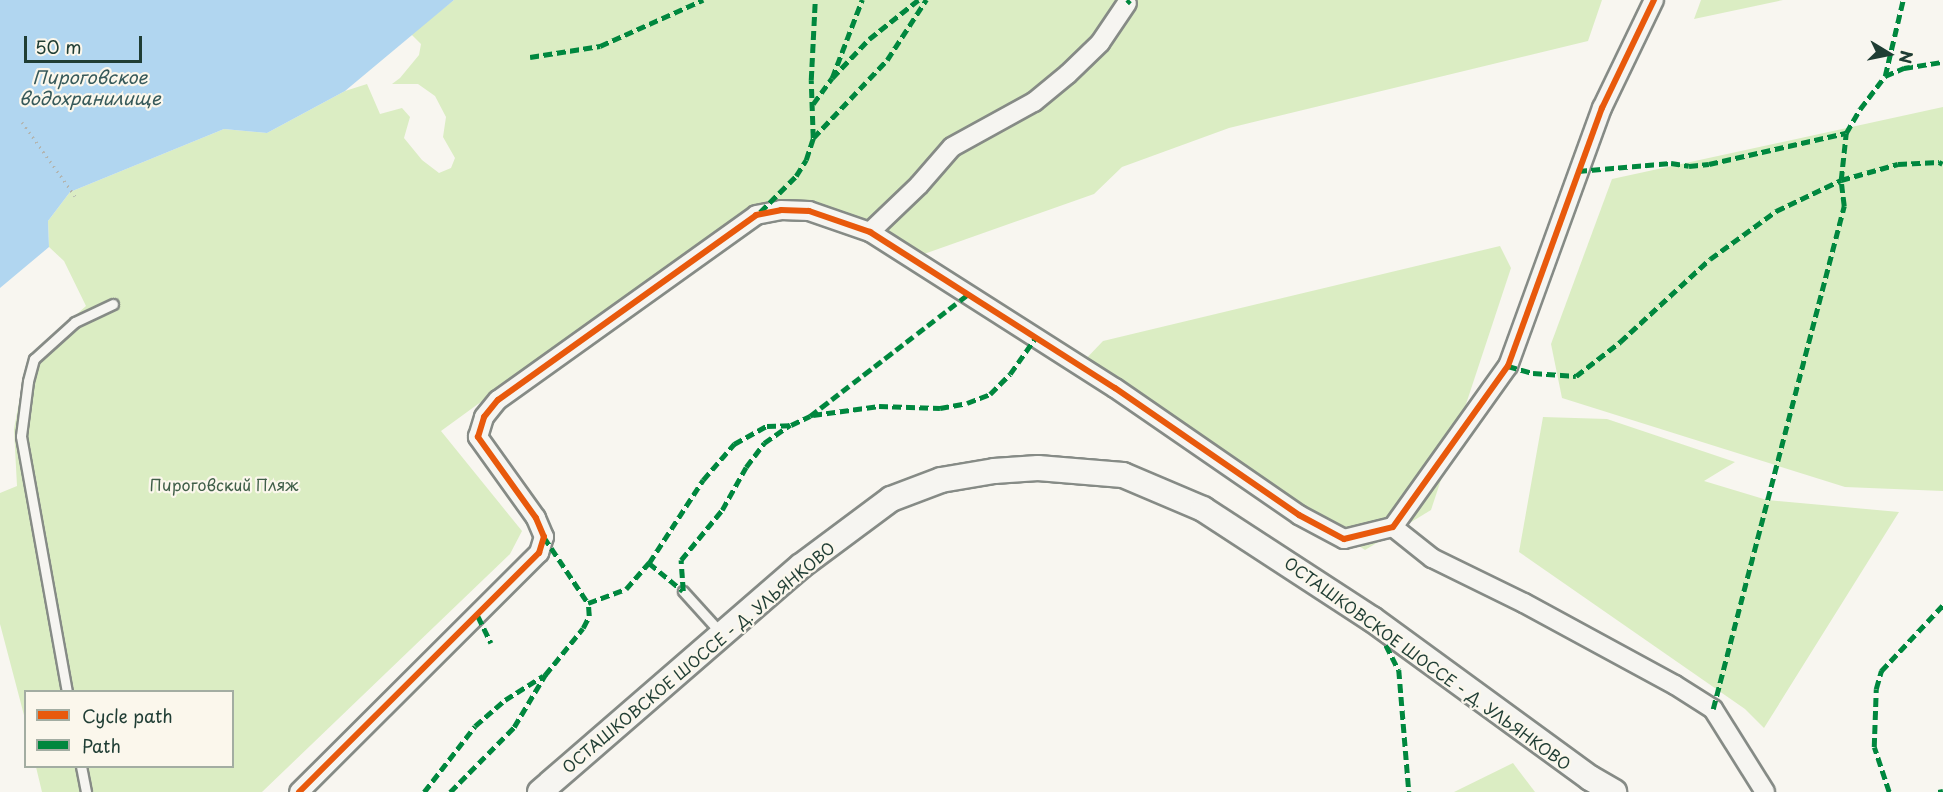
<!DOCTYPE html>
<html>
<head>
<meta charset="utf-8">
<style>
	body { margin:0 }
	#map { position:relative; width:1943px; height:792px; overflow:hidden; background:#f8f6f0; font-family:"Playpen Sans",sans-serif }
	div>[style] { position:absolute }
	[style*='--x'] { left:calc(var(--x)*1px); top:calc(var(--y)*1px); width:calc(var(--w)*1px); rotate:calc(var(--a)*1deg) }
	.green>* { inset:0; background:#dbedc3 }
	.water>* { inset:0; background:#b1d6f0 }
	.path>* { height:3px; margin-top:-1.5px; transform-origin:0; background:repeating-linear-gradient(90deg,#b2b5b1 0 1.5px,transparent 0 6px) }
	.roads { filter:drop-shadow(2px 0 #868b86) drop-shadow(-2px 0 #868b86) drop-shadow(0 2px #868b86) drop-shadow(0 -2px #868b86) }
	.lane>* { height:9px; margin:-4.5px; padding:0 4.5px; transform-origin:4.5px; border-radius:4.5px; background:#f6f5f1 }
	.street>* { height:18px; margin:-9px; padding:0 9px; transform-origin:9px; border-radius:9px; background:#f6f5f1 }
	.secondary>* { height:24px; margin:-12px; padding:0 12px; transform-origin:12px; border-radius:12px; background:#f6f5f1 }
	.quiet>* { height:4.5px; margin-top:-2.25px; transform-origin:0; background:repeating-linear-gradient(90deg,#00873e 0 9px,transparent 0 13.5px) }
	.cycleway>* { height:6px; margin:-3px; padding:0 3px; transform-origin:3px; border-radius:3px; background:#e8590c }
	span { translate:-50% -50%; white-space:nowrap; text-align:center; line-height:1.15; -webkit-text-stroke:4.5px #fbf7ec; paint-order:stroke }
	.park-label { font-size:16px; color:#405f49 }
	.street-label { font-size:16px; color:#1f3d34 }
	.water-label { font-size:18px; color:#36595a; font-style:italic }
	.legend { position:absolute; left:24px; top:690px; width:210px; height:78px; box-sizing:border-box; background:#fbf7ec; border:2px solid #a3ada2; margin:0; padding:8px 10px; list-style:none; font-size:18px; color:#1f3d34 }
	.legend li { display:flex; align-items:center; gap:12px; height:30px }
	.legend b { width:30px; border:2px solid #a3ada2 }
	.north { position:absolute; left:1859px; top:24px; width:60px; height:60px; -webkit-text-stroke:4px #fbf7ec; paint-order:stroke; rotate:100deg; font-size:16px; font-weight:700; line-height:24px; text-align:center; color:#1f3d34 }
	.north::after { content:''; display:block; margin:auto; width:21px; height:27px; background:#1f3d34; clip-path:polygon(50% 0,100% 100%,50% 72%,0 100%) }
	.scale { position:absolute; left:24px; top:36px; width:118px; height:27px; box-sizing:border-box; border:3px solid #1f3d34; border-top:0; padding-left:8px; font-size:18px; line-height:21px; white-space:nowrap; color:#1f3d34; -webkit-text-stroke:4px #fbf7ec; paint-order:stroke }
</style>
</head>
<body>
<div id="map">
	<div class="green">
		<div style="clip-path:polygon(454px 0,1602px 0,1588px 41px,1229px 128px,1122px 167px,1094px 194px,924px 254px,832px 207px,750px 206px,441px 431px,522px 531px,510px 554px,262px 792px,42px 792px,36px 767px,232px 766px,232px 692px,26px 692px,25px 719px,0 624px,0 493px,17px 486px,14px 429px,26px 365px,35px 352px,86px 306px,64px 261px,49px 247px,48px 221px,70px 192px,224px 129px,267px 133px,345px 91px,367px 84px,380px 114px,402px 108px,410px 117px,404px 138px,422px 160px,439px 173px,451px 168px,455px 158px,443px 137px,446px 117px,435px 96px,418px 84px,392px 84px,400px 78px,419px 55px,421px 44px,411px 34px)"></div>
		<div style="clip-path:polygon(1701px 0,1783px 0,1694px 19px)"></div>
		<div style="clip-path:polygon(1943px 107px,1943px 491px,1845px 487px,1562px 398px,1551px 344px,1612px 179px)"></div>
		<div style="clip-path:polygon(1500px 246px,1511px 268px,1431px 510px,1365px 550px,1082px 363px,1103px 341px)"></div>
		<div style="clip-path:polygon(1543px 417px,1607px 419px,1735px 462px,1704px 481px,1767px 500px,1899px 512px,1764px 728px,1745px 709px,1519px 552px)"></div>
		<div style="clip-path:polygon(1513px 763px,1535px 792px,1454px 792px)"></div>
	</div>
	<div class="water">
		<div style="clip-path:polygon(0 0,454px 0,345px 91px,267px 133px,224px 129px,70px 192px,48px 221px,49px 247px,0 288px)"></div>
	</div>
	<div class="path">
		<div style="--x:22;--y:122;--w:91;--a:54.4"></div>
	</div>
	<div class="roads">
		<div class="lane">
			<div style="--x:683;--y:591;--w:57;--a:47.9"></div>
			<div style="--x:67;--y:692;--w:260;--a:-100.2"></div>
			<div style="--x:21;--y:436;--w:55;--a:-82.7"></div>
			<div style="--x:28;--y:381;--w:23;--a:-75"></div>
			<div style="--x:34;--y:359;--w:55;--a:-42.1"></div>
			<div style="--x:75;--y:322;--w:42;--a:-25.3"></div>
			<div style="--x:81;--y:766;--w:26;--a:79"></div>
		</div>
		<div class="street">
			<div style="--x:870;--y:232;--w:68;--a:-43.8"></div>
			<div style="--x:919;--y:185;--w:50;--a:-49"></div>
			<div style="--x:952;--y:147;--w:94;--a:-28.8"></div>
			<div style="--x:1034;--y:102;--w:44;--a:-39.5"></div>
			<div style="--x:1068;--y:74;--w:45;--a:-44.1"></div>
			<div style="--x:1100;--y:43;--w:48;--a:-56"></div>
			<div style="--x:1393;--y:527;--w:50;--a:38.5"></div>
			<div style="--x:1432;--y:558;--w:102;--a:26.1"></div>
			<div style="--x:1524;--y:603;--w:172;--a:28.5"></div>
			<div style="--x:1675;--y:685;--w:45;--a:32.3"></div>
			<div style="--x:1713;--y:709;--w:98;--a:57.9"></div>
			<div style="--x:299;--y:792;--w:339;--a:-44.9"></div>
			<div style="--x:539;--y:553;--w:17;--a:-73"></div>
			<div style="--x:544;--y:537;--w:21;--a:-113"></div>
			<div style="--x:536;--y:518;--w:100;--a:-125.6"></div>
			<div style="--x:478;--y:437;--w:21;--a:-73"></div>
			<div style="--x:484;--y:417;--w:22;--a:-51"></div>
			<div style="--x:498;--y:400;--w:317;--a:-35.6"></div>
			<div style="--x:756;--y:215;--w:25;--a:-11"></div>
			<div style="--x:781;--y:210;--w:28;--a:2"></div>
			<div style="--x:809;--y:211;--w:65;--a:19"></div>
			<div style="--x:870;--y:232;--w:290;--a:32.5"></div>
			<div style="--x:1115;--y:388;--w:224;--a:34.6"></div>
			<div style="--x:1299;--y:515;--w:51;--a:28.1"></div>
			<div style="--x:1344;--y:539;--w:50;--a:-13.8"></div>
			<div style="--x:1393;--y:527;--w:198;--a:-54.5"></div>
			<div style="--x:1508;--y:366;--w:275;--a:-70"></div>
			<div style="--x:1602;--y:108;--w:120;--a:-64.3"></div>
		</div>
		<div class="secondary">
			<div style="--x:540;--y:792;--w:345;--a:-40.9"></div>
			<div style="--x:801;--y:566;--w:112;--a:-36.7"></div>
			<div style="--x:891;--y:499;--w:53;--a:-20.8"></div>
			<div style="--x:941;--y:480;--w:54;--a:-9.6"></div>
			<div style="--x:994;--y:471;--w:44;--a:-3.9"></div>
			<div style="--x:1038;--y:468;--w:85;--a:4.7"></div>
			<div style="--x:1123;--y:475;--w:87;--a:23"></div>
			<div style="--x:1203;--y:509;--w:202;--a:33.1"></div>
			<div style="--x:1372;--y:619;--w:270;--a:36.1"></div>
			<div style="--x:1590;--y:778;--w:28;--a:30"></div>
		</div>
	</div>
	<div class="quiet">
		<div style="--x:1127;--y:3;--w:4;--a:-45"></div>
		<div style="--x:530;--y:57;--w:71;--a:-8.9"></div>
		<div style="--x:600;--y:46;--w:113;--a:-24.1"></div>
		<div style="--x:1885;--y:76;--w:78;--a:-76.7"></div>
		<div style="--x:832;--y:78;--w:54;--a:-46.5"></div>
		<div style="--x:869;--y:39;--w:63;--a:-38.5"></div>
		<div style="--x:813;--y:104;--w:32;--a:-54"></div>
		<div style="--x:832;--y:78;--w:84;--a:-69"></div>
		<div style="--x:813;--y:138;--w:108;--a:-46.5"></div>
		<div style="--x:887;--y:60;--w:72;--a:-57"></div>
		<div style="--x:1578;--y:171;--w:93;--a:-4.9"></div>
		<div style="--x:1671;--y:163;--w:18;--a:9"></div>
		<div style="--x:1689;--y:166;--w:20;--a:-6"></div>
		<div style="--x:1709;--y:164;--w:140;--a:-12.8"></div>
		<div style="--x:1846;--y:133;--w:28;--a:-60"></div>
		<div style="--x:1860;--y:109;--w:41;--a:-52.9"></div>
		<div style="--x:1885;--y:76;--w:21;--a:-23"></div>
		<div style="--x:1904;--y:68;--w:39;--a:-9"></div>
		<div style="--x:760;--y:212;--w:51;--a:-45"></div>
		<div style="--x:796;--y:176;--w:19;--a:-58"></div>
		<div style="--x:806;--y:160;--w:23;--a:-72"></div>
		<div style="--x:813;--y:138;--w:58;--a:-92"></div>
		<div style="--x:811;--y:80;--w:80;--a:-87.1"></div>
		<div style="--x:1508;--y:366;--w:26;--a:16"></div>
		<div style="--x:1533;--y:373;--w:43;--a:4"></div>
		<div style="--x:1576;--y:376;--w:56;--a:-37.7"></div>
		<div style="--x:1620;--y:342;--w:122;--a:-42.7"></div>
		<div style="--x:1710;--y:259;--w:82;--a:-36"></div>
		<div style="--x:1776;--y:211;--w:72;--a:-25.5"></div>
		<div style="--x:1841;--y:180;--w:59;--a:-15.7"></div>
		<div style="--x:1898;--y:164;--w:41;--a:-2.8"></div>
		<div style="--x:1939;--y:162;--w:4;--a:27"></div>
		<div style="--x:813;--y:415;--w:67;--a:-7.8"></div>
		<div style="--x:879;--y:406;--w:61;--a:1.9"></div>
		<div style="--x:940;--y:408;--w:27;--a:-10"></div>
		<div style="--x:967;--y:403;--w:25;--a:-21"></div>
		<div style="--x:990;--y:394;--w:28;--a:-45"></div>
		<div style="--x:1010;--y:374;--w:45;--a:-54.9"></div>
		<div style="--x:544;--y:537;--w:79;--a:56.3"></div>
		<div style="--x:588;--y:603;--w:40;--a:-20.2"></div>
		<div style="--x:626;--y:589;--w:35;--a:-49"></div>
		<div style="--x:649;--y:563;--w:99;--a:-57"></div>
		<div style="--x:703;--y:480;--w:48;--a:-49.3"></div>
		<div style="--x:734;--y:444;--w:38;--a:-29"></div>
		<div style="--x:767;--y:426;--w:24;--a:-2"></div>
		<div style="--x:791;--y:425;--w:21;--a:-25"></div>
		<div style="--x:810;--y:416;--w:198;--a:-37.6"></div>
		<div style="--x:649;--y:563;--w:44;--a:39.5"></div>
		<div style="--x:683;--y:591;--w:31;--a:-94"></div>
		<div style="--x:681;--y:560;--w:65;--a:-50.6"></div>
		<div style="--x:722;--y:510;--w:49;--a:-60.8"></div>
		<div style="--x:746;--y:467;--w:30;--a:-53"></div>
		<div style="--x:764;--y:443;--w:32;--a:-35"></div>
		<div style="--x:478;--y:616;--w:30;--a:64"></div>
		<div style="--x:1386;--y:645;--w:28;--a:63"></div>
		<div style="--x:1399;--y:670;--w:122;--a:85.3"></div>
		<div style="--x:1713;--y:709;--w:520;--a:-75.4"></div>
		<div style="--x:1844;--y:206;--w:26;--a:-97"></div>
		<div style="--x:1841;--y:180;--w:47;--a:-83.9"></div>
		<div style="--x:424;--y:792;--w:83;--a:-52.3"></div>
		<div style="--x:475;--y:726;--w:40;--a:-41"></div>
		<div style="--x:505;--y:700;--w:45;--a:-32.3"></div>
		<div style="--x:450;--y:792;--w:91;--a:-45.4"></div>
		<div style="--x:514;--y:727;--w:61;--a:-59.2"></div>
		<div style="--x:545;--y:675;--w:60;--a:-51"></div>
		<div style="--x:583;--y:628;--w:13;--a:-63"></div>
		<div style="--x:589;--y:616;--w:13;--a:-94"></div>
		<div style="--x:1889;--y:792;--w:47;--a:-108.4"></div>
		<div style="--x:1874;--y:747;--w:58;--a:-88"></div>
		<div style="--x:1876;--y:689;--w:19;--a:-74"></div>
		<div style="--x:1881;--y:671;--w:91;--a:-46.8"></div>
		<div style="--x:1938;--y:792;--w:5;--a:-11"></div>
	</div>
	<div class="cycleway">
		<div style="--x:299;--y:792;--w:339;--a:-44.9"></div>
		<div style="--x:539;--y:553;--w:17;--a:-73"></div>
		<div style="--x:544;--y:537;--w:21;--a:-113"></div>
		<div style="--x:536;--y:518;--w:100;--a:-125.6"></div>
		<div style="--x:478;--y:437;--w:21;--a:-73"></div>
		<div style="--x:484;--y:417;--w:22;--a:-51"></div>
		<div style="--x:498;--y:400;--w:317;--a:-35.6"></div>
		<div style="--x:756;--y:215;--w:25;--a:-11"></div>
		<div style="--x:781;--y:210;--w:28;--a:2"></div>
		<div style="--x:809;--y:211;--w:65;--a:19"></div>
		<div style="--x:870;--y:232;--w:290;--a:32.5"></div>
		<div style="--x:1115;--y:388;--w:224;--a:34.6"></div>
		<div style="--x:1299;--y:515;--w:51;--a:28.1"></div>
		<div style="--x:1344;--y:539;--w:50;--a:-13.8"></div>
		<div style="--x:1393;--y:527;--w:198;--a:-54.5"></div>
		<div style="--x:1508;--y:366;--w:275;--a:-70"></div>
		<div style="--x:1602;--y:108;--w:120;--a:-64.3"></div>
	</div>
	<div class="park-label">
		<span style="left:224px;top:484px">Пироговский Пляж</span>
	</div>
	<div class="street-label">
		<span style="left:698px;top:657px;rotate:-40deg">ОСТАШКОВСКОЕ ШОССЕ - Д. УЛЬЯНКОВО</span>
		<span style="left:1428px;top:663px;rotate:36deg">ОСТАШКОВСКОЕ ШОССЕ - Д. УЛЬЯНКОВО</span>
	</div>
	<div class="water-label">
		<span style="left:90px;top:88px">Пироговское<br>водохранилище</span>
	</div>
	<ul class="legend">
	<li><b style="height:8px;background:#e8590c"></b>Cycle path</li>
	<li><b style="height:8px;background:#00873e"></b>Path</li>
	</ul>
	<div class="north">N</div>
	<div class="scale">50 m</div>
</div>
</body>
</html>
